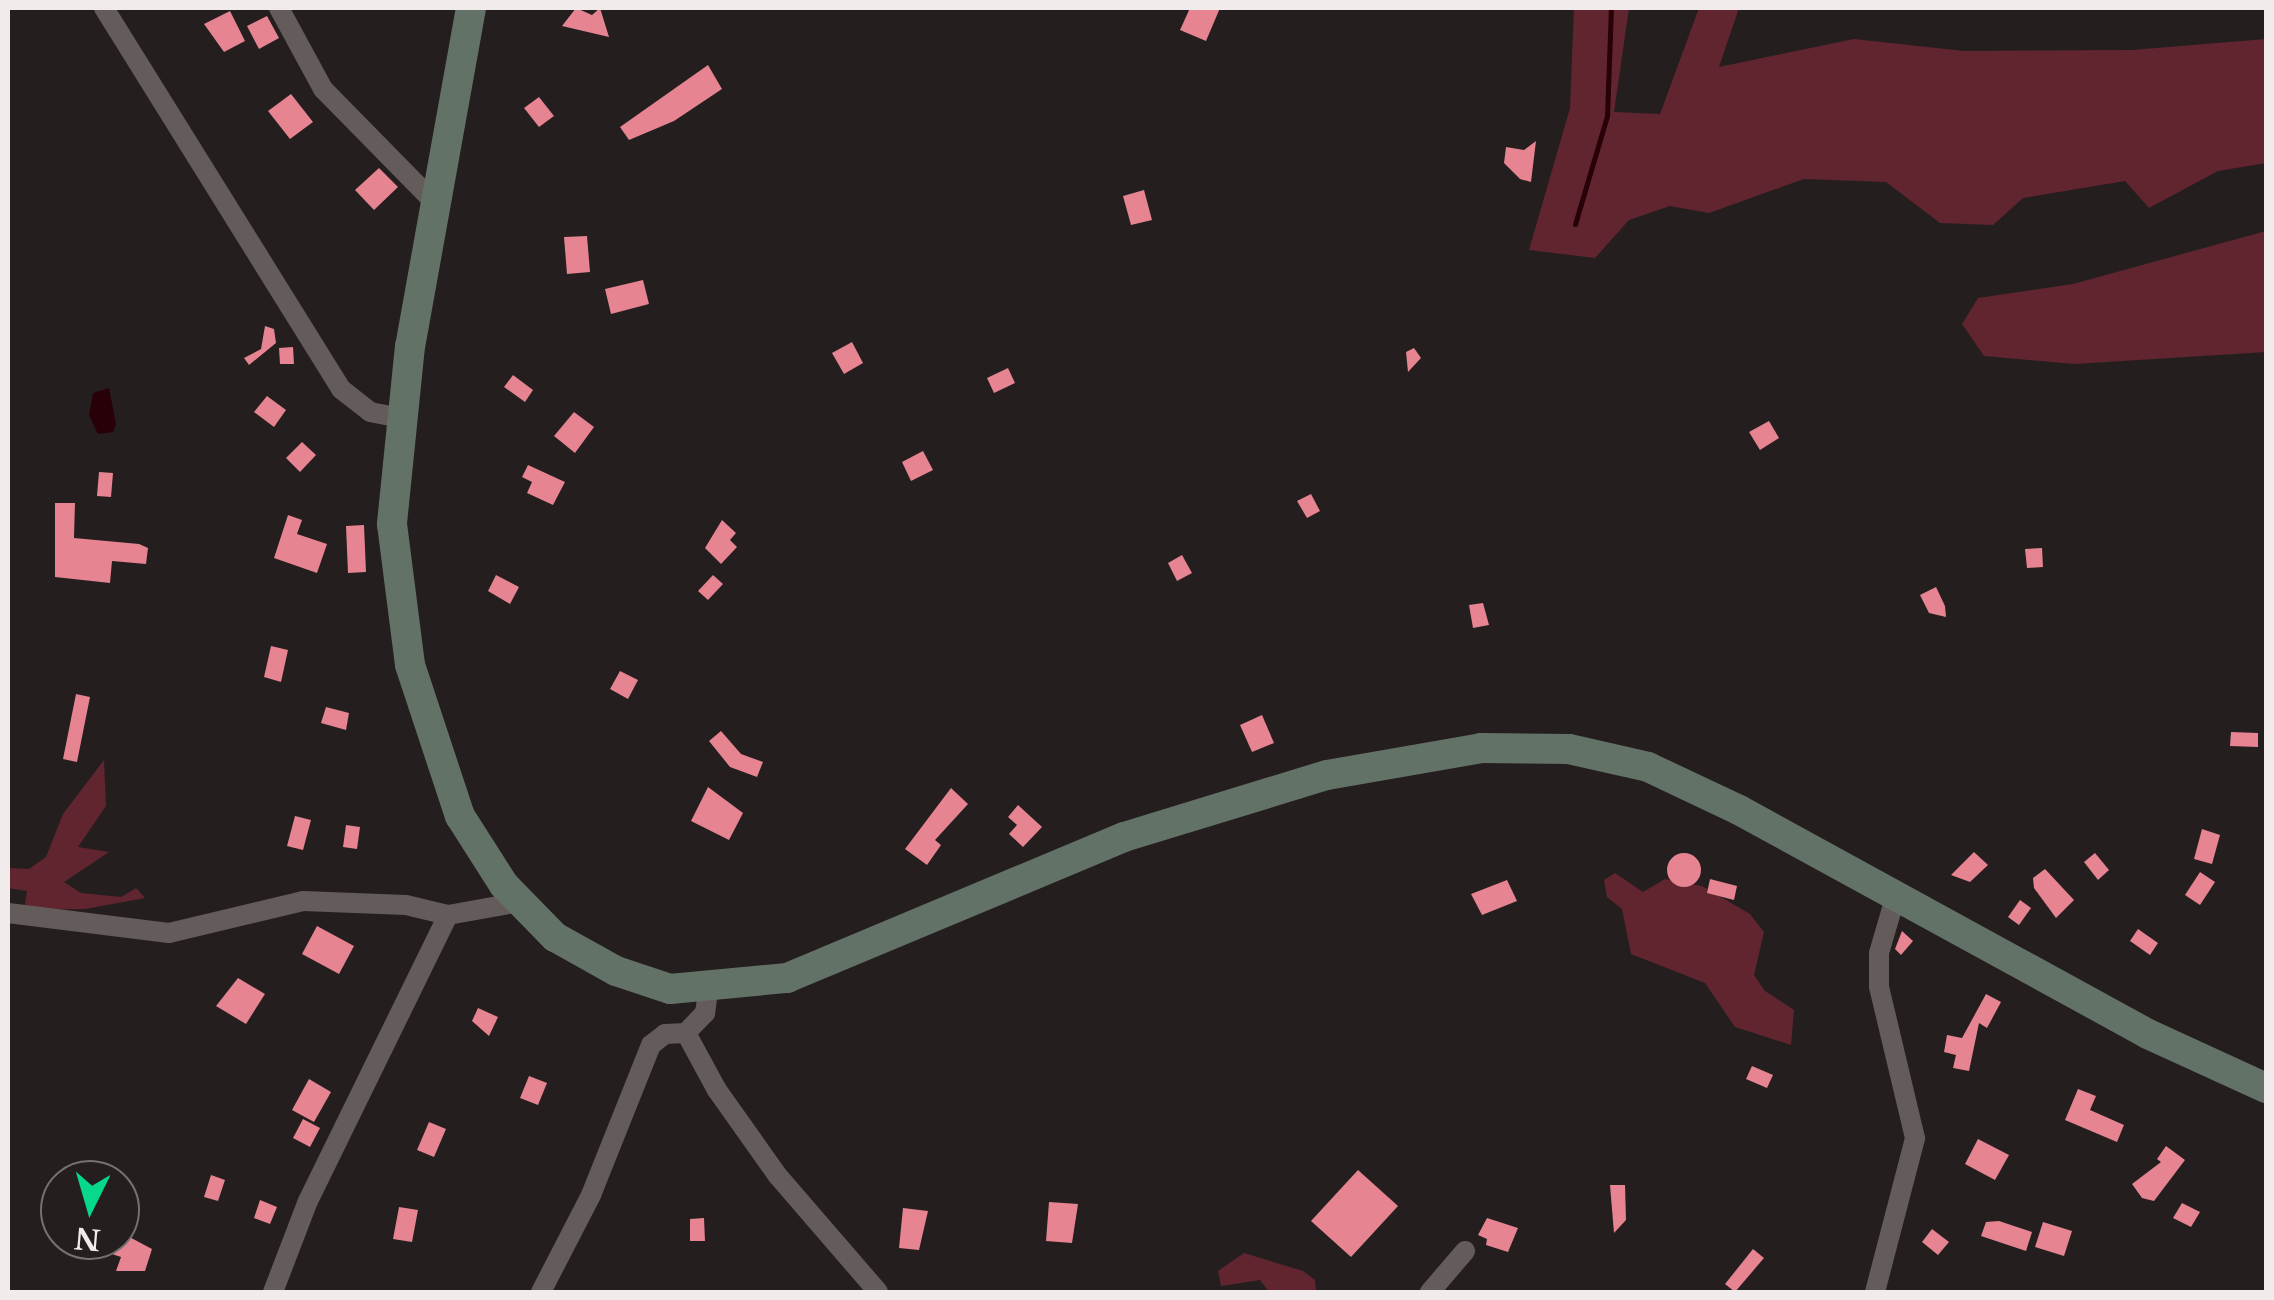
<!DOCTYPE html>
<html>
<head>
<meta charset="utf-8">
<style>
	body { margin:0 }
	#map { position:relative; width:2274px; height:1300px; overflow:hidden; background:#251e1f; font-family:"Libre Baskerville",serif }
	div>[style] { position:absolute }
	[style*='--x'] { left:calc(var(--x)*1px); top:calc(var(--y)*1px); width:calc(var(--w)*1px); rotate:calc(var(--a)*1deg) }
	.green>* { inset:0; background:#60252f }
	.water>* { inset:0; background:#280008 }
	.stream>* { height:5px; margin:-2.5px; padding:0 2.5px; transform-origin:2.5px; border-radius:2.5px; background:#280008 }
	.building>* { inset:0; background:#e68491 }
	.round { border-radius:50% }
	.street>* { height:20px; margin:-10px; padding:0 10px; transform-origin:10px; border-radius:10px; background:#645b5b }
	.secondary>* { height:30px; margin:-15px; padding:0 15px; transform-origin:15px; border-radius:15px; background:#637267 }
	span { translate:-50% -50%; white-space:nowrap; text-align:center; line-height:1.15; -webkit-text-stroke:10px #251e1f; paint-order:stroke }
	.frame { position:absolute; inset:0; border:10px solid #f1ebec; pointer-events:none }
	.north { position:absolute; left:40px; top:1160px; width:100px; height:100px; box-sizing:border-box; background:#251e1f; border:2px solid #777071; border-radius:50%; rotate:185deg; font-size:28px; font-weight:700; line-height:40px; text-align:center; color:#f1ebec }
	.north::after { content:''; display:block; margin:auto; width:35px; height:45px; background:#06d98b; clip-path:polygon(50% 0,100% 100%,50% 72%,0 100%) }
</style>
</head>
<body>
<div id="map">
	<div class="green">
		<div style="clip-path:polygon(1574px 8px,1629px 8px,1614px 112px,1660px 114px,1699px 8px,1739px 8px,1719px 67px,1854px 39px,1964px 51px,2132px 50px,2266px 39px,2266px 163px,2218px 171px,2149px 208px,2125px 181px,2023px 198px,1993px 225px,1940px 223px,1886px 182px,1804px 179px,1709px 213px,1670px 206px,1629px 220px,1595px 258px,1529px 250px,1570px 108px)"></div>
		<div style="clip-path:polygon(2266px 231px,2266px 352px,2074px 364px,1984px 356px,1962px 324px,1978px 298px,2073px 284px)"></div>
		<div style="clip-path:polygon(104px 760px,106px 806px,78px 847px,109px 852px,64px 882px,81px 893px,121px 897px,136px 888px,145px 898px,85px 909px,24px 910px,27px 891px,8px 888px,8px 868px,29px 869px,46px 857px,63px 814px)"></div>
		<div style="clip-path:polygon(1615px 873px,1643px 892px,1665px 879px,1702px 886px,1750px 914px,1764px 932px,1754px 975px,1765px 991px,1794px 1010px,1791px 1045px,1735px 1027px,1705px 983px,1631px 954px,1622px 909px,1607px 897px,1604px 880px)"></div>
		<div style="clip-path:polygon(1244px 1253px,1303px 1271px,1315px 1280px,1316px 1292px,1269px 1292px,1260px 1280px,1221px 1286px,1218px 1271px)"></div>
	</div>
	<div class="water">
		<div style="clip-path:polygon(109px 388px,116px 424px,113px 432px,98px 434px,89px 415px,93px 393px)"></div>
	</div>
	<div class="stream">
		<div style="--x:1575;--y:224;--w:113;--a:-73.5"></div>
		<div style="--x:1607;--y:116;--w:108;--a:-87.9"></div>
	</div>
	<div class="building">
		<div style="clip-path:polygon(576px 8px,592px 15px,600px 8px,609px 37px,562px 26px)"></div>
		<div style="clip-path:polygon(1190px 8px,1220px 8px,1206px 41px,1180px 30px)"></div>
		<div style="clip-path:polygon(230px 11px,245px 41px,224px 52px,204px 24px)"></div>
		<div style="clip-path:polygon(267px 16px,279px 38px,259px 49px,247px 26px)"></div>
		<div style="clip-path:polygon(708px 65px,722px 89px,674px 121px,629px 140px,620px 127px)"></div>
		<div style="clip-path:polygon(291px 94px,313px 122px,290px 139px,268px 111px)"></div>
		<div style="clip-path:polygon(539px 97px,554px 116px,539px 127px,524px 108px)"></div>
		<div style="clip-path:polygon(1536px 141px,1531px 182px,1520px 179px,1504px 163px,1506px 147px,1524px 150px)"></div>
		<div style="clip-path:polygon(379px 168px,398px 187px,374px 210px,355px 190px)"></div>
		<div style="clip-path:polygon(1144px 190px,1152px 220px,1131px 225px,1123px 196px)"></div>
		<div style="clip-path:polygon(587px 236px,590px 272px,567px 274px,564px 237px)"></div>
		<div style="clip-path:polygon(643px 280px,649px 304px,611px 314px,605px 289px)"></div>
		<div style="clip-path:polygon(265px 326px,274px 329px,276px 343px,249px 365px,244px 358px,261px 349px)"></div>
		<div style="clip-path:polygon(852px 342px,863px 363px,844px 374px,832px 353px)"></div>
		<div style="clip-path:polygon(293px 347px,294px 364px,280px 364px,279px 348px)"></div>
		<div style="clip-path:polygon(1414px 348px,1421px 358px,1408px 372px,1406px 352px)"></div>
		<div style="clip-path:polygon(1008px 368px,1015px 383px,994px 393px,987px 378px)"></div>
		<div style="clip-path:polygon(513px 375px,533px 390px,525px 402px,504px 387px)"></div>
		<div style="clip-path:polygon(267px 396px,286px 410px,274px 427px,254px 412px)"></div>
		<div style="clip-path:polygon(574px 412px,594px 427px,575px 453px,554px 436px)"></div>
		<div style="clip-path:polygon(1769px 421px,1779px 438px,1760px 450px,1749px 432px)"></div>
		<div style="clip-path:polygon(302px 442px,316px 455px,300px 472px,286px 458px)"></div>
		<div style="clip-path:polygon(923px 451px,933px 470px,911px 481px,902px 462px)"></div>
		<div style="clip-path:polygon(528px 465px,565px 482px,553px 505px,527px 493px,532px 482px,522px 477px)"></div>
		<div style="clip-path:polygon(99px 472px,113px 473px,111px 497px,97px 496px)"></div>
		<div style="clip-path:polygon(1311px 494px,1320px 511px,1307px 518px,1297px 501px)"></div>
		<div style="clip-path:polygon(55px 503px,75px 503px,74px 538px,139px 544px,148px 548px,146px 564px,112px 561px,110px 583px,55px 577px)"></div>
		<div style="clip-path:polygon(288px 515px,302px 520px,297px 534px,327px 544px,317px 573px,274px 558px)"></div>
		<div style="clip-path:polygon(722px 520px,736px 533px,730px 540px,737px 547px,721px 564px,705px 548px)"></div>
		<div style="clip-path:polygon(364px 525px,366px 572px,348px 573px,346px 526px)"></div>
		<div style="clip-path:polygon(2042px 548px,2043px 567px,2027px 568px,2025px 549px)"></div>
		<div style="clip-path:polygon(1182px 555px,1192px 573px,1177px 581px,1168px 563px)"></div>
		<div style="clip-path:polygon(496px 575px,519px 587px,510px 604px,488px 591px)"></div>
		<div style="clip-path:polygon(713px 575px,723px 584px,708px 600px,698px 591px)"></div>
		<div style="clip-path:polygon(1936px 587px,1945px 606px,1946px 617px,1929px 613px,1920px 595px)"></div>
		<div style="clip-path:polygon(1483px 603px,1489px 625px,1473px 628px,1469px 605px)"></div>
		<div style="clip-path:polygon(271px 646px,288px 650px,281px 682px,264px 677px)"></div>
		<div style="clip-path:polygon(620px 671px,638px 680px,628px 699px,610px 689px)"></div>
		<div style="clip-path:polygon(76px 694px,90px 697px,77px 762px,63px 759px)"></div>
		<div style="clip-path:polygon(326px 707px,349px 713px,346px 730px,321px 723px)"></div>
		<div style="clip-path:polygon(1262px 715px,1274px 743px,1252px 752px,1240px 725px)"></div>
		<div style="clip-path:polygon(721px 731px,741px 754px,763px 762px,757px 777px,730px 767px,709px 741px)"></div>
		<div style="clip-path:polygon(2231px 732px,2258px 733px,2258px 747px,2230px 746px)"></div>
		<div style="clip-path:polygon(708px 787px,743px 813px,729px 840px,691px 821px)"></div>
		<div style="clip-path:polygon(951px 788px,968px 804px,935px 840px,941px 845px,927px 865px,905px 849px)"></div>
		<div style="clip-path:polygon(1018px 805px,1042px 827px,1023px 847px,1009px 834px,1017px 825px,1008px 817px)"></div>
		<div style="clip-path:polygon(295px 816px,311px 820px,303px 850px,287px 846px)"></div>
		<div style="clip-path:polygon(346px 825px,360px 827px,357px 849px,343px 847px)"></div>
		<div style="clip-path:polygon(2202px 829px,2220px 835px,2212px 864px,2194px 859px)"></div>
		<div style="clip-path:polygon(1974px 852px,1988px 865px,1970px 882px,1951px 875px)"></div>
		<div style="clip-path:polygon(2095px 853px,2109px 870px,2098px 880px,2084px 862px)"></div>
		<div class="round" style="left:1667px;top:853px;width:34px;height:34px"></div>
		<div style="clip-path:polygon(2045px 869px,2074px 900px,2056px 918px,2034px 888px,2033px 878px)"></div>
		<div style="clip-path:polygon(2200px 872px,2215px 882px,2200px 905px,2185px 895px)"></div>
		<div style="clip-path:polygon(1710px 879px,1737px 886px,1734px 900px,1707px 893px)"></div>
		<div style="clip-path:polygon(1507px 880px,1517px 901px,1482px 915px,1471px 894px)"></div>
		<div style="clip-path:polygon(2020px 900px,2031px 908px,2019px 925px,2008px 917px)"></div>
		<div style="clip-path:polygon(317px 926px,354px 946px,339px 974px,302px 954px)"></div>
		<div style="clip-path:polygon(2138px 929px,2158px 943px,2150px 955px,2130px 941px)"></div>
		<div style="clip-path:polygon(1902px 931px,1913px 941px,1901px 955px,1895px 949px)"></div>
		<div style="clip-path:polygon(238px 978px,265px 994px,246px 1024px,216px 1006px)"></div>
		<div style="clip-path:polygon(1986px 994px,2001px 1002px,1987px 1028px,1979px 1023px,1969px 1071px,1953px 1068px,1956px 1055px,1944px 1052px,1947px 1035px,1962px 1038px)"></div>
		<div style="clip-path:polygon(478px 1008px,498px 1017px,489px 1036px,472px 1021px)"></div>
		<div style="clip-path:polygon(1752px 1066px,1773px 1075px,1767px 1088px,1746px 1079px)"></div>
		<div style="clip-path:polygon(529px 1076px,547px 1083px,538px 1105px,520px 1098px)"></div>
		<div style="clip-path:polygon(309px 1079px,331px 1092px,314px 1122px,292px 1110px)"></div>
		<div style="clip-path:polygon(2078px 1089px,2096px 1096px,2090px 1110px,2124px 1125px,2117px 1142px,2065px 1120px)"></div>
		<div style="clip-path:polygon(303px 1119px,320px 1128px,310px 1147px,293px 1138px)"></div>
		<div style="clip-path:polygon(429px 1122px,446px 1129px,434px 1157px,417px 1150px)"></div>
		<div style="clip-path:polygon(1978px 1139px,2009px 1155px,1995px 1180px,1965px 1164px)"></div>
		<div style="clip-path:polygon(2166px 1146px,2185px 1160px,2154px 1201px,2142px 1198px,2132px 1184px,2161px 1162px,2157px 1159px)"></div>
		<div style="clip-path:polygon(1358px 1170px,1398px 1206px,1351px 1257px,1311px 1221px)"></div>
		<div style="clip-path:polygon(211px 1175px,225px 1180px,218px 1201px,204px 1197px)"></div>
		<div style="clip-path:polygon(1610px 1185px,1625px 1185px,1626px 1220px,1614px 1233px)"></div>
		<div style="clip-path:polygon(260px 1200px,277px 1207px,270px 1224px,254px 1218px)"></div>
		<div style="clip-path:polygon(1049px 1202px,1078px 1204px,1072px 1243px,1046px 1241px)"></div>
		<div style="clip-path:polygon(2182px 1203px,2200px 1212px,2191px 1227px,2173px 1218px)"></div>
		<div style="clip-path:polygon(399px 1207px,418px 1210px,412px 1242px,393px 1239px)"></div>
		<div style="clip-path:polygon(903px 1208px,928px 1211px,919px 1250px,899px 1248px)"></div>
		<div style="clip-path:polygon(704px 1218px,705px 1241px,690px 1241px,690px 1219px)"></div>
		<div style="clip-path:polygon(1487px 1218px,1518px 1228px,1508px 1252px,1486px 1245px,1487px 1239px,1478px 1235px)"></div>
		<div style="clip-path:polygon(1999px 1221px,2032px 1232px,2026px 1251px,1981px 1236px,1986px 1222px)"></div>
		<div style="clip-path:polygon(2043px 1222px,2072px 1231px,2064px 1256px,2035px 1247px)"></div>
		<div style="clip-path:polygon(1932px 1229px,1949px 1242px,1938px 1255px,1922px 1242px)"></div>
		<div style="clip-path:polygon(120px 1232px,152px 1249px,145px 1271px,116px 1271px,121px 1257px,106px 1252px)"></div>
		<div style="clip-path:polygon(1753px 1249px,1764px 1258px,1735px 1292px,1725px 1284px)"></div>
	</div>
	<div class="street">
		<div style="--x:104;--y:8;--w:449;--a:58.1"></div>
		<div style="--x:341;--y:389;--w:37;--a:38"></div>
		<div style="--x:370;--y:412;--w:31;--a:11"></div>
		<div style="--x:279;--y:8;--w:92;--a:61.5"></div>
		<div style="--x:323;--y:89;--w:157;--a:45.5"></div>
		<div style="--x:8;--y:913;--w:162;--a:7.1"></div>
		<div style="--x:169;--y:933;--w:138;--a:-13.4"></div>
		<div style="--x:303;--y:901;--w:103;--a:2.2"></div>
		<div style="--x:406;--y:905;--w:43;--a:13.4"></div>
		<div style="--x:448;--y:915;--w:73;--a:-10.2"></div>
		<div style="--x:708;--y:990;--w:23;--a:97"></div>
		<div style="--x:705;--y:1013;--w:28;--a:134"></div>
		<div style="--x:686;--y:1033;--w:65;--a:61.5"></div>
		<div style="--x:717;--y:1090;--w:105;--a:54.7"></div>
		<div style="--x:778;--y:1176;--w:153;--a:49.2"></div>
		<div style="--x:273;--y:1292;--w:97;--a:-69"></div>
		<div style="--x:308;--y:1201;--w:318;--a:-63.9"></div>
		<div style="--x:541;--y:1292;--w:109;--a:-62.7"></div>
		<div style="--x:591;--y:1195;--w:162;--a:-68.2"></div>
		<div style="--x:651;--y:1045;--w:18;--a:-38"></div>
		<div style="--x:665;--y:1034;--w:21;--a:-3"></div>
		<div style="--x:1430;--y:1292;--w:54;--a:-49.5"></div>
		<div style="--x:1875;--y:1292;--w:159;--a:-75.4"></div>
		<div style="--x:1915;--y:1138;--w:155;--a:-103.4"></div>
		<div style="--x:1879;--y:987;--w:34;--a:-90"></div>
		<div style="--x:1879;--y:953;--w:60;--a:-73.7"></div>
	</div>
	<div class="secondary">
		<div style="--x:471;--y:8;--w:343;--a:100.2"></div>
		<div style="--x:410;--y:346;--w:179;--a:95.8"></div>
		<div style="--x:392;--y:524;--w:142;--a:82.7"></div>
		<div style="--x:410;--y:665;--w:159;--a:71.7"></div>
		<div style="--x:460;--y:816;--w:82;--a:57.5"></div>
		<div style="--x:504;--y:885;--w:73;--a:45.6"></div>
		<div style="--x:555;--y:937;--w:70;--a:29.1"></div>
		<div style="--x:616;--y:971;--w:57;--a:18.4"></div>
		<div style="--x:670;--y:989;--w:118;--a:-5.4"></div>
		<div style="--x:787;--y:978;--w:365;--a:-22.7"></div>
		<div style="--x:1124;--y:837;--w:212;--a:-17"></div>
		<div style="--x:1327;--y:775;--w:156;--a:-9.9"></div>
		<div style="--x:1481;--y:748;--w:88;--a:0.7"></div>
		<div style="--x:1569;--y:749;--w:81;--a:12.8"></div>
		<div style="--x:1648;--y:767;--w:101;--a:25.3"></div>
		<div style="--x:1739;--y:810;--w:466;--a:28.7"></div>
		<div style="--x:2148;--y:1034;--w:130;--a:24.6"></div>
	</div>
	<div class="frame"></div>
	<div class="north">N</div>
</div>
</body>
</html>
